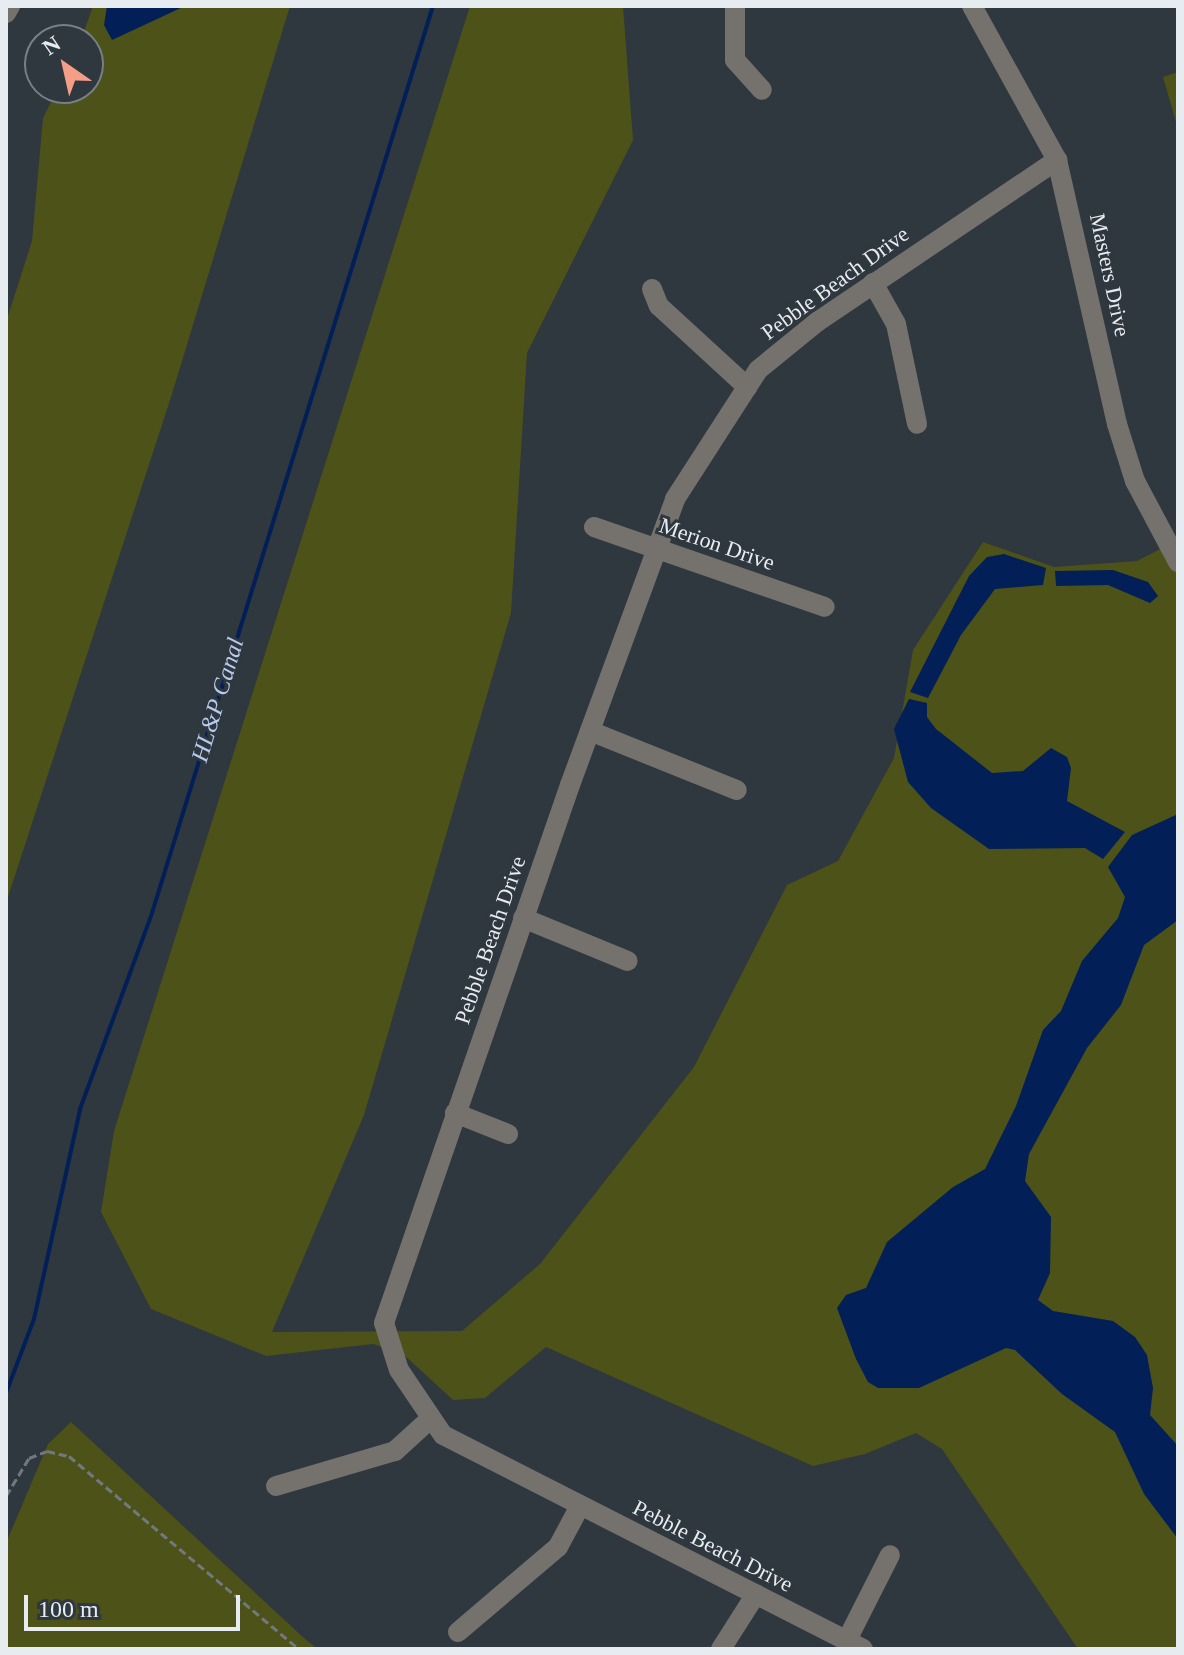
<!DOCTYPE html>
<html>
<head>
<meta charset="utf-8">
<style>
	body { margin:0 }
	#map { position:relative; width:1184px; height:1655px; overflow:hidden; background:#2f373f; font-family:Georgia,serif }
	div>[style] { position:absolute }
	[style*='--x'] { left:calc(var(--x)*1px); top:calc(var(--y)*1px); width:calc(var(--w)*1px); rotate:calc(var(--a)*1deg) }
	.green>* { inset:0; background:#4c5218 }
	.water>* { inset:0; background:#031f57 }
	.stream>* { height:4px; margin:-2px; padding:0 2px; transform-origin:2px; border-radius:2px; background:#031f57 }
	.path>* { height:3px; margin-top:-1.5px; transform-origin:0; background:repeating-linear-gradient(90deg,#71787f 0 8px,transparent 0 12px) }
	.minor>* { height:20px; margin:-10px; padding:0 10px; transform-origin:10px; border-radius:10px; background:#75726e }
	span { translate:-50% -50%; white-space:nowrap; text-align:center; line-height:1.15; -webkit-text-stroke:6px #2f373f; paint-order:stroke }
	.street-label { font-size:22px; color:#e7ecf1 }
	.water-label { font-size:24px; color:#b7cbef; font-style:italic }
	.frame { position:absolute; inset:0; border:8px solid #e7ecf1; pointer-events:none }
	.north { position:absolute; left:24px; top:24px; width:80px; height:80px; box-sizing:border-box; background:#2f373f; border:2px solid #797f86; border-radius:50%; rotate:326deg; font-size:22px; font-weight:700; line-height:32px; text-align:center; color:#e7ecf1 }
	.north::after { content:''; display:block; margin:auto; width:28px; height:36px; background:#f49e87; clip-path:polygon(50% 0,100% 100%,50% 72%,0 100%) }
	.scale { position:absolute; left:24px; top:1595px; width:216px; height:36px; box-sizing:border-box; border:4px solid #e7ecf1; border-top:0; padding-left:10px; font-size:24px; line-height:28px; white-space:nowrap; color:#e7ecf1; -webkit-text-stroke:6px #2f373f; paint-order:stroke }
</style>
</head>
<body>
<div id="map">
	<div class="green">
		<div style="clip-path:polygon(93px 6px,290px 6px,172px 394px,6px 903px,6px 322px,32px 241px,43px 118px,58px 88px,88px 88px,88px 40px,81px 40px)"></div>
		<div style="clip-path:polygon(470px 6px,623px 6px,633px 140px,527px 353px,511px 613px,364px 1115px,272px 1332px,462px 1331px,540px 1264px,694px 1067px,787px 885px,838px 861px,894px 758px,913px 650px,983px 542px,1054px 567px,1137px 561px,1178px 540px,1178px 1649px,1078px 1649px,942px 1449px,916px 1433px,865px 1454px,813px 1466px,546px 1347px,485px 1398px,453px 1400px,403px 1354px,373px 1344px,266px 1356px,151px 1309px,101px 1212px,114px 1131px)"></div>
		<div style="clip-path:polygon(1178px 72px,1178px 129px,1163px 77px)"></div>
		<div style="clip-path:polygon(71px 1422px,305px 1639px,318px 1649px,6px 1649px,6px 1543px,48px 1444px)"></div>
	</div>
	<div class="water">
		<div style="clip-path:polygon(107px 6px,185px 6px,112px 40px,104px 25px)"></div>
		<div style="clip-path:polygon(1004px 554px,1046px 568px,1043px 585px,995px 589px,961px 635px,928px 698px,910px 692px,969px 576px,987px 557px)"></div>
		<div style="clip-path:polygon(1113px 570px,1148px 582px,1158px 596px,1150px 603px,1108px 585px,1056px 586px,1055px 571px)"></div>
		<div style="clip-path:polygon(909px 699px,927px 703px,927px 717px,936px 729px,992px 773px,1023px 771px,1051px 748px,1067px 757px,1071px 768px,1067px 801px,1125px 832px,1103px 859px,1085px 848px,989px 849px,931px 808px,908px 782px,894px 729px)"></div>
		<div style="clip-path:polygon(1178px 814px,1178px 920px,1144px 945px,1121px 1005px,1087px 1048px,1029px 1154px,1025px 1181px,1051px 1217px,1050px 1273px,1038px 1300px,1053px 1311px,1113px 1321px,1135px 1337px,1147px 1355px,1153px 1388px,1150px 1415px,1178px 1446px,1178px 1539px,1144px 1494px,1115px 1432px,1062px 1394px,1015px 1350px,1006px 1348px,919px 1388px,878px 1388px,868px 1382px,856px 1359px,837px 1308px,846px 1295px,866px 1288px,887px 1242px,953px 1187px,985px 1169px,1016px 1106px,1043px 1030px,1061px 1011px,1082px 961px,1118px 918px,1125px 897px,1108px 867px,1132px 835px)"></div>
	</div>
	<div class="stream">
		<div style="--x:6;--y:1393;--w:79;--a:-69.3"></div>
		<div style="--x:34;--y:1319;--w:215;--a:-77.6"></div>
		<div style="--x:80;--y:1109;--w:209;--a:-69.8"></div>
		<div style="--x:152;--y:913;--w:950;--a:-72.79"></div>
	</div>
	<div class="path">
		<div style="--x:6;--y:1496;--w:44;--a:-58.8"></div>
		<div style="--x:29;--y:1458;--w:19;--a:-21"></div>
		<div style="--x:47;--y:1451;--w:23;--a:13"></div>
		<div style="--x:69;--y:1456;--w:300;--a:40"></div>
	</div>
	<div class="minor">
		<div style="--x:735;--y:6;--w:54;--a:90"></div>
		<div style="--x:735;--y:60;--w:40;--a:48"></div>
		<div style="--x:972;--y:6;--w:176;--a:61.1"></div>
		<div style="--x:1057;--y:160;--w:271;--a:77.2"></div>
		<div style="--x:1117;--y:424;--w:60;--a:72.5"></div>
		<div style="--x:1135;--y:481;--w:92;--a:62"></div>
		<div style="--x:6;--y:13;--w:8;--a:-60"></div>
		<div style="--x:873;--y:283;--w:47;--a:60.7"></div>
		<div style="--x:896;--y:324;--w:102;--a:78.1"></div>
		<div style="--x:652;--y:289;--w:18;--a:68"></div>
		<div style="--x:659;--y:306;--w:120;--a:42.6"></div>
		<div style="--x:594;--y:527;--w:244;--a:19.1"></div>
		<div style="--x:590;--y:731;--w:158;--a:21.9"></div>
		<div style="--x:523;--y:918;--w:113;--a:22.3"></div>
		<div style="--x:455;--y:1113;--w:57;--a:21.6"></div>
		<div style="--x:276;--y:1486;--w:124;--a:-16.4"></div>
		<div style="--x:395;--y:1451;--w:47;--a:-42.4"></div>
		<div style="--x:458;--y:1632;--w:131;--a:-40.4"></div>
		<div style="--x:558;--y:1547;--w:47;--a:-61.8"></div>
		<div style="--x:847;--y:1640;--w:95;--a:-63.2"></div>
		<div style="--x:721;--y:1649;--w:65;--a:-57.5"></div>
		<div style="--x:863;--y:1649;--w:471;--a:-153"></div>
		<div style="--x:443;--y:1435;--w:78;--a:-124.1"></div>
		<div style="--x:399;--y:1370;--w:49;--a:-107.7"></div>
		<div style="--x:384;--y:1323;--w:569;--a:-70.93"></div>
		<div style="--x:570;--y:785;--w:305;--a:-69.8"></div>
		<div style="--x:675;--y:499;--w:153;--a:-57.2"></div>
		<div style="--x:758;--y:370;--w:76;--a:-39.1"></div>
		<div style="--x:817;--y:322;--w:290;--a:-34"></div>
	</div>
	<div class="street-label">
		<span style="left:1110px;top:275px;rotate:78deg">Masters Drive</span>
		<span style="left:835px;top:283px;rotate:-36deg">Pebble Beach Drive</span>
		<span style="left:717px;top:544px;rotate:19deg">Merion Drive</span>
		<span style="left:490px;top:940px;rotate:-71deg">Pebble Beach Drive</span>
		<span style="left:713px;top:1546px;rotate:27deg">Pebble Beach Drive</span>
	</div>
	<div class="water-label">
		<span style="left:218px;top:700px;rotate:-73deg">HL&amp;P Canal</span>
	</div>
	<div class="frame"></div>
	<div class="north">N</div>
	<div class="scale">100 m</div>
</div>
</body>
</html>
